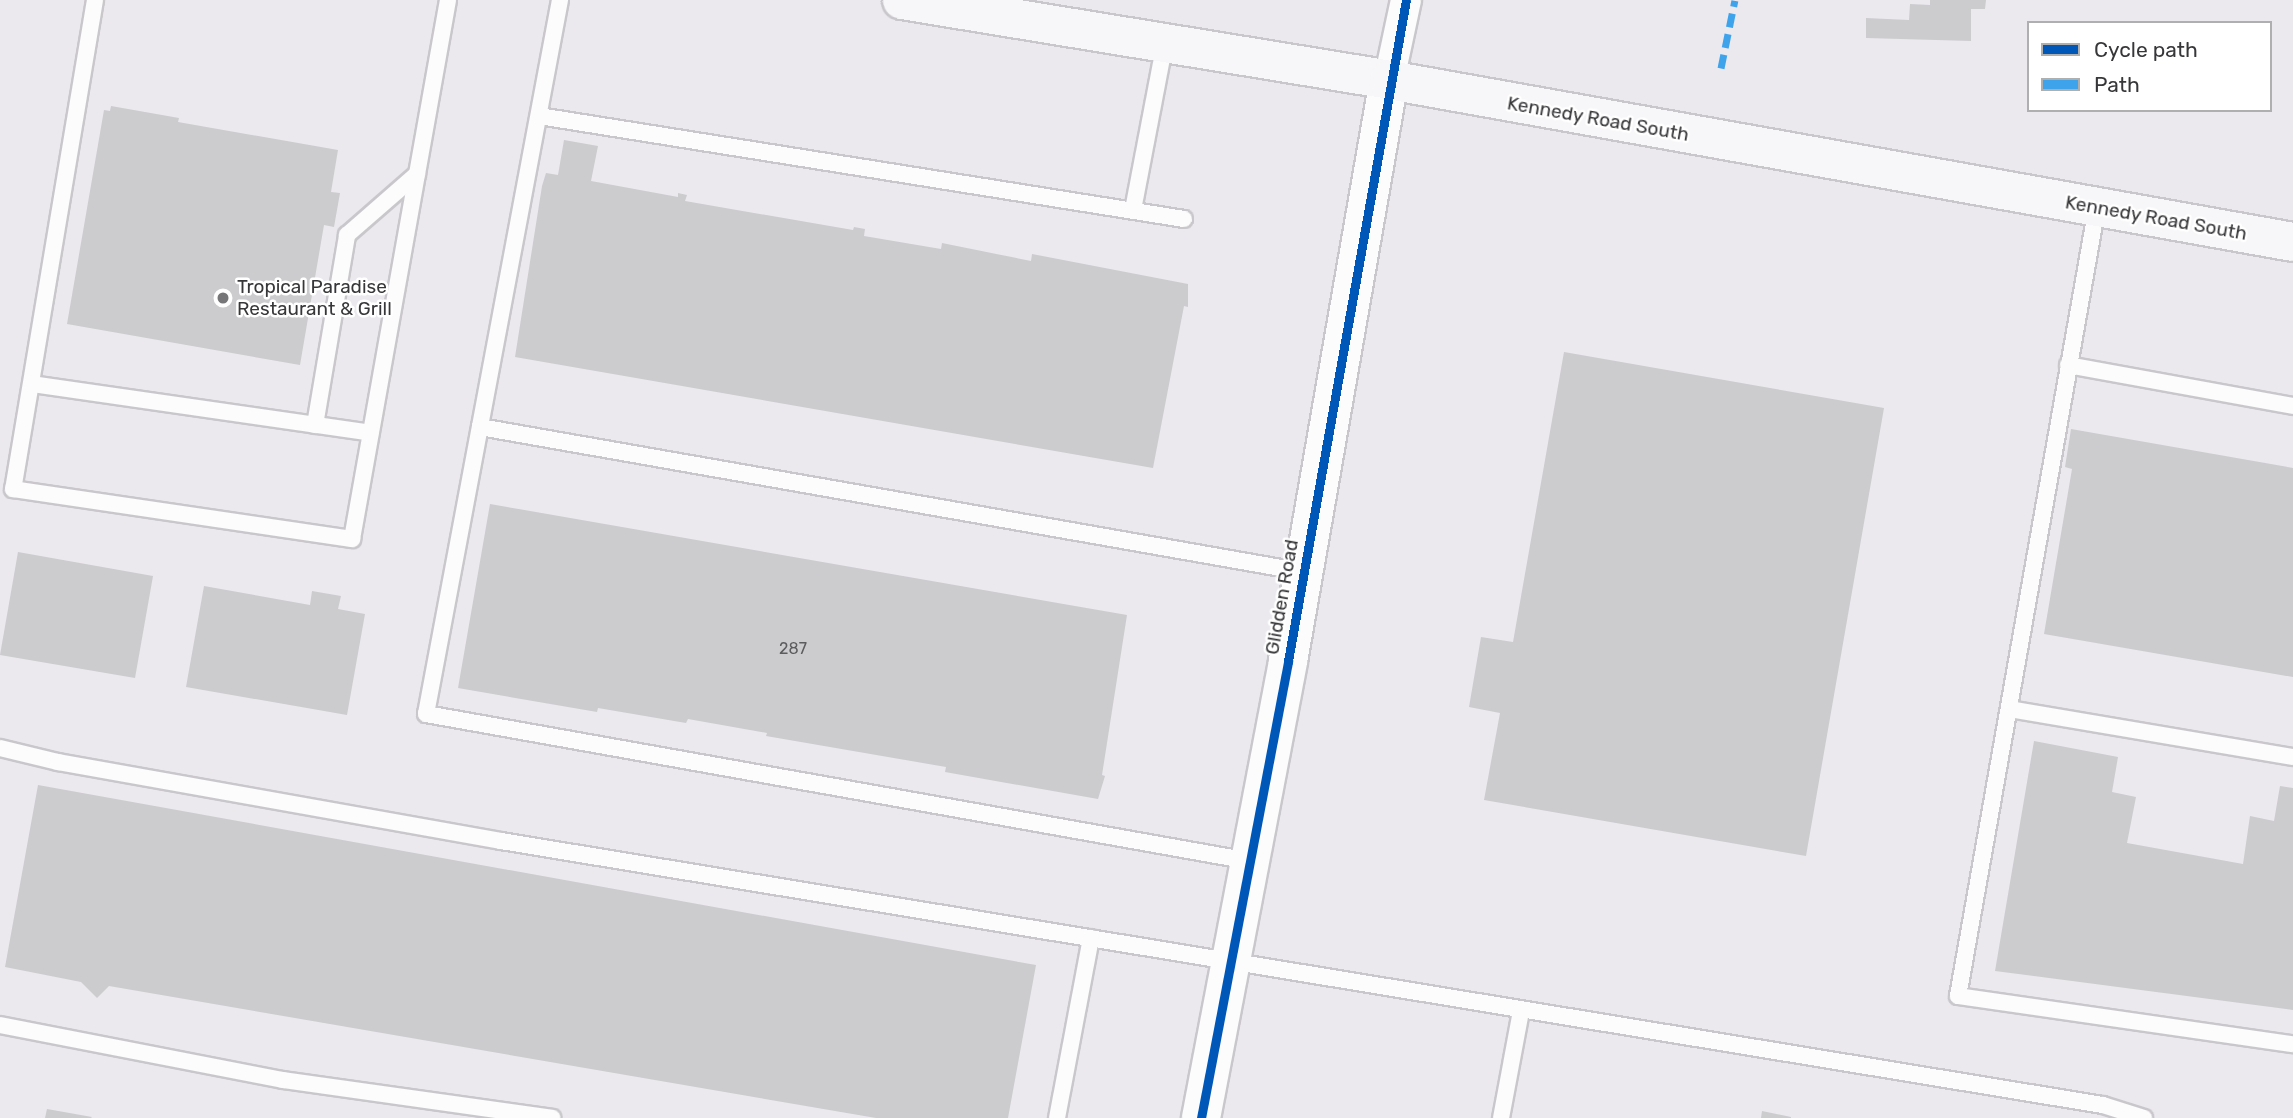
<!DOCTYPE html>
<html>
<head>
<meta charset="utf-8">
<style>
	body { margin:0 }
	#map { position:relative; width:2293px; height:1118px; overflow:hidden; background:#ebe9ee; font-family:Rubik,sans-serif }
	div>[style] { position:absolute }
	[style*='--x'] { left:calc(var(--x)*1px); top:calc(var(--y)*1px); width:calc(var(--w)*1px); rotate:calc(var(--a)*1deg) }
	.building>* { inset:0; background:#cccbce }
	.roads { filter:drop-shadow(2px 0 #c9c7cb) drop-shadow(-2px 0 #c9c7cb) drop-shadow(0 2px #c9c7cb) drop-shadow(0 -2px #c9c7cb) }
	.service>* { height:16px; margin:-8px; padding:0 8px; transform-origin:8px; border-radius:8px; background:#fcfcfc }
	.minor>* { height:30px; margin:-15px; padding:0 15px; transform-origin:15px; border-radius:15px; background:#fcfcfc }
	.tertiary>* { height:38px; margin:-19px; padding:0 19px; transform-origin:19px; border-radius:19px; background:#fcfcfc }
	.secondary>* { height:38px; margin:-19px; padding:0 19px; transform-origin:19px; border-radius:19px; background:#f7f6f8 }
	.quiet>* { height:7px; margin-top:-3.5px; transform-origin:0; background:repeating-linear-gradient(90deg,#3fa3ec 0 14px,transparent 0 21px) }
	.cycleway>* { height:9px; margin:-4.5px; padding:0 4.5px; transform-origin:4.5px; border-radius:4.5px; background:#0057b8 }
	.dots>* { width:19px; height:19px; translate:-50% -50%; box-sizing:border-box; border:4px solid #fff; border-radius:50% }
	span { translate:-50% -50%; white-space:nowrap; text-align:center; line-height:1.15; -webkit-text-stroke:5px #fff; paint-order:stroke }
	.number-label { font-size:16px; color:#5c5b5e }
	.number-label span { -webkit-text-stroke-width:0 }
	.street-label { font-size:19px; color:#373639 }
	.poi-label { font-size:19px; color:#373639 }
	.left { translate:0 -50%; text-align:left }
	.legend { position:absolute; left:2027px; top:21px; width:245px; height:91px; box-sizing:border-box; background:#fff; border:2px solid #afafb0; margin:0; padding:9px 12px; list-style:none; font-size:21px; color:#373639 }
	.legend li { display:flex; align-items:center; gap:14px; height:35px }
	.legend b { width:35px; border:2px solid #afafb0 }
</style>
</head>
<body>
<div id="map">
	<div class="building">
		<div style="clip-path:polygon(1930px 0,1986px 0,1985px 9px,1971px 9px,1971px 41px,1866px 38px,1866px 18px,1909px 20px,1910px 4px,1930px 5px)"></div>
		<div style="clip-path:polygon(111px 106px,179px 118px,178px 122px,338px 150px,331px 192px,340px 193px,334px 227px,324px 225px,300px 365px,67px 324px,104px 110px,110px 111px)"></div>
		<div style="clip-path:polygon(564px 140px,598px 146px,591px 181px,678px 197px,678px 193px,687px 195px,685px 201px,853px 230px,854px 227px,865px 229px,864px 236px,941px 249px,942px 243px,1031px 261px,1032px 254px,1188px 284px,1188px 307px,1184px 306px,1153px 468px,515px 357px,542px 186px,546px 173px,558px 175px)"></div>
		<div style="clip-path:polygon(1564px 352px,1884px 408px,1806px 856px,1484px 800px,1500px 713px,1469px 707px,1481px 637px,1513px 642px)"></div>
		<div style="clip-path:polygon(2071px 429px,2293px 468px,2293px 677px,2044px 634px,2072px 469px,2065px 467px)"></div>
		<div style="clip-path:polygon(490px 504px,1127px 615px,1102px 775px,1105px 776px,1098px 799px,945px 772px,946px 767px,766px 736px,767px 733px,688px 719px,686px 723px,598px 708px,597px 712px,458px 688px)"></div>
		<div style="clip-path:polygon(18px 552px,153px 576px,135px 678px,0 655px)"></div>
		<div style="clip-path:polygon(204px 586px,310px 605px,312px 591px,341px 596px,338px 609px,365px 614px,347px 715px,186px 687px)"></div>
		<div style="clip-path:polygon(2034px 741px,2118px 757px,2112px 792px,2136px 797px,2127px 843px,2243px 864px,2250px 816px,2274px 821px,2280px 786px,2293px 788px,2293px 1010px,1995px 971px)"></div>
		<div style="clip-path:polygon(38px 785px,1036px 965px,1008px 1118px,876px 1118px,109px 986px,97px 998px,81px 982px,5px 967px)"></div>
		<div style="clip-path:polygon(47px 1109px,92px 1117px,91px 1118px,45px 1118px)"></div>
		<div style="clip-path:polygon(1762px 1111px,1791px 1117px,1791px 1118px,1761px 1118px)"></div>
	</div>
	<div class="roads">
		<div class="service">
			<div style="--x:95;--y:0;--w:496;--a:99.5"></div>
			<div style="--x:13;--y:489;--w:343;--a:8.4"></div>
			<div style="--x:352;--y:539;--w:547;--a:-79.9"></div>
			<div style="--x:560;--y:0;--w:726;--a:100.63"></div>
			<div style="--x:426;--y:714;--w:837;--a:10.12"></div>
			<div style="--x:539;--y:116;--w:653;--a:9.07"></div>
			<div style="--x:2097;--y:207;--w:801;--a:99.99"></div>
			<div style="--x:1958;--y:996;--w:338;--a:8.2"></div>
			<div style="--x:1133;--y:210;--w:170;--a:-79.2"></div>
			<div style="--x:2068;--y:365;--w:229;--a:10.3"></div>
			<div style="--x:32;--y:384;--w:342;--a:8.2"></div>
			<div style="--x:315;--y:425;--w:193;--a:-80.4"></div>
			<div style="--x:347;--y:235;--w:93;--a:-41.1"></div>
			<div style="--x:480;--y:427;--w:837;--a:9.98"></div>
			<div style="--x:2009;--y:709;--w:288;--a:9.6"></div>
			<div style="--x:0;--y:748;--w:60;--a:13.6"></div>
			<div style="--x:58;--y:762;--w:450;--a:10.1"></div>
			<div style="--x:501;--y:841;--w:1624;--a:9.36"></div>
			<div style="--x:2103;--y:1105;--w:43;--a:17.6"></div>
			<div style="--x:0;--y:1025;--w:288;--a:11"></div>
			<div style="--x:283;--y:1080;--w:272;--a:8"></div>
			<div style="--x:1057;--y:1118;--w:183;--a:-79.3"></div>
			<div style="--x:1501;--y:1118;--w:109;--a:-79.4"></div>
		</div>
		<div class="minor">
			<div style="--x:1389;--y:80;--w:82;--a:-78"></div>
		</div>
		<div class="tertiary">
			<div style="--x:1201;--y:1118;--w:465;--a:-79.2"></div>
			<div style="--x:1288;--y:661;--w:590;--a:-80.14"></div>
		</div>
		<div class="secondary">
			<div style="--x:902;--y:0;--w:494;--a:9.3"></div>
			<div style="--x:1389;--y:80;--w:918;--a:10.16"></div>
		</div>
	</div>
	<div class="quiet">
		<div style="--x:1721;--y:68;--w:69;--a:-78.4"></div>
	</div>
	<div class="cycleway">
		<div style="--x:1201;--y:1118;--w:465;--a:-79.2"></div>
		<div style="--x:1288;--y:661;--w:671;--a:-79.88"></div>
	</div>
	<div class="dots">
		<div style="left:223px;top:298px;background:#767578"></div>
	</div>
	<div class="number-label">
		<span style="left:793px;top:649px">287</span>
	</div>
	<div class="street-label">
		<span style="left:1598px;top:119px;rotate:10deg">Kennedy Road South</span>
		<span style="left:2156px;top:218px;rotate:10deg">Kennedy Road South</span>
		<span style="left:1282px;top:597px;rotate:-80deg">Glidden Road</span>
	</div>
	<div class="poi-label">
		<span class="left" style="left:237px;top:298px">Tropical Paradise<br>Restaurant &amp; Grill</span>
	</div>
	<ul class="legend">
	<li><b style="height:9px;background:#0057b8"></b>Cycle path</li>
	<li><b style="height:9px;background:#3fa3ec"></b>Path</li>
	</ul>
</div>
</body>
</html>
